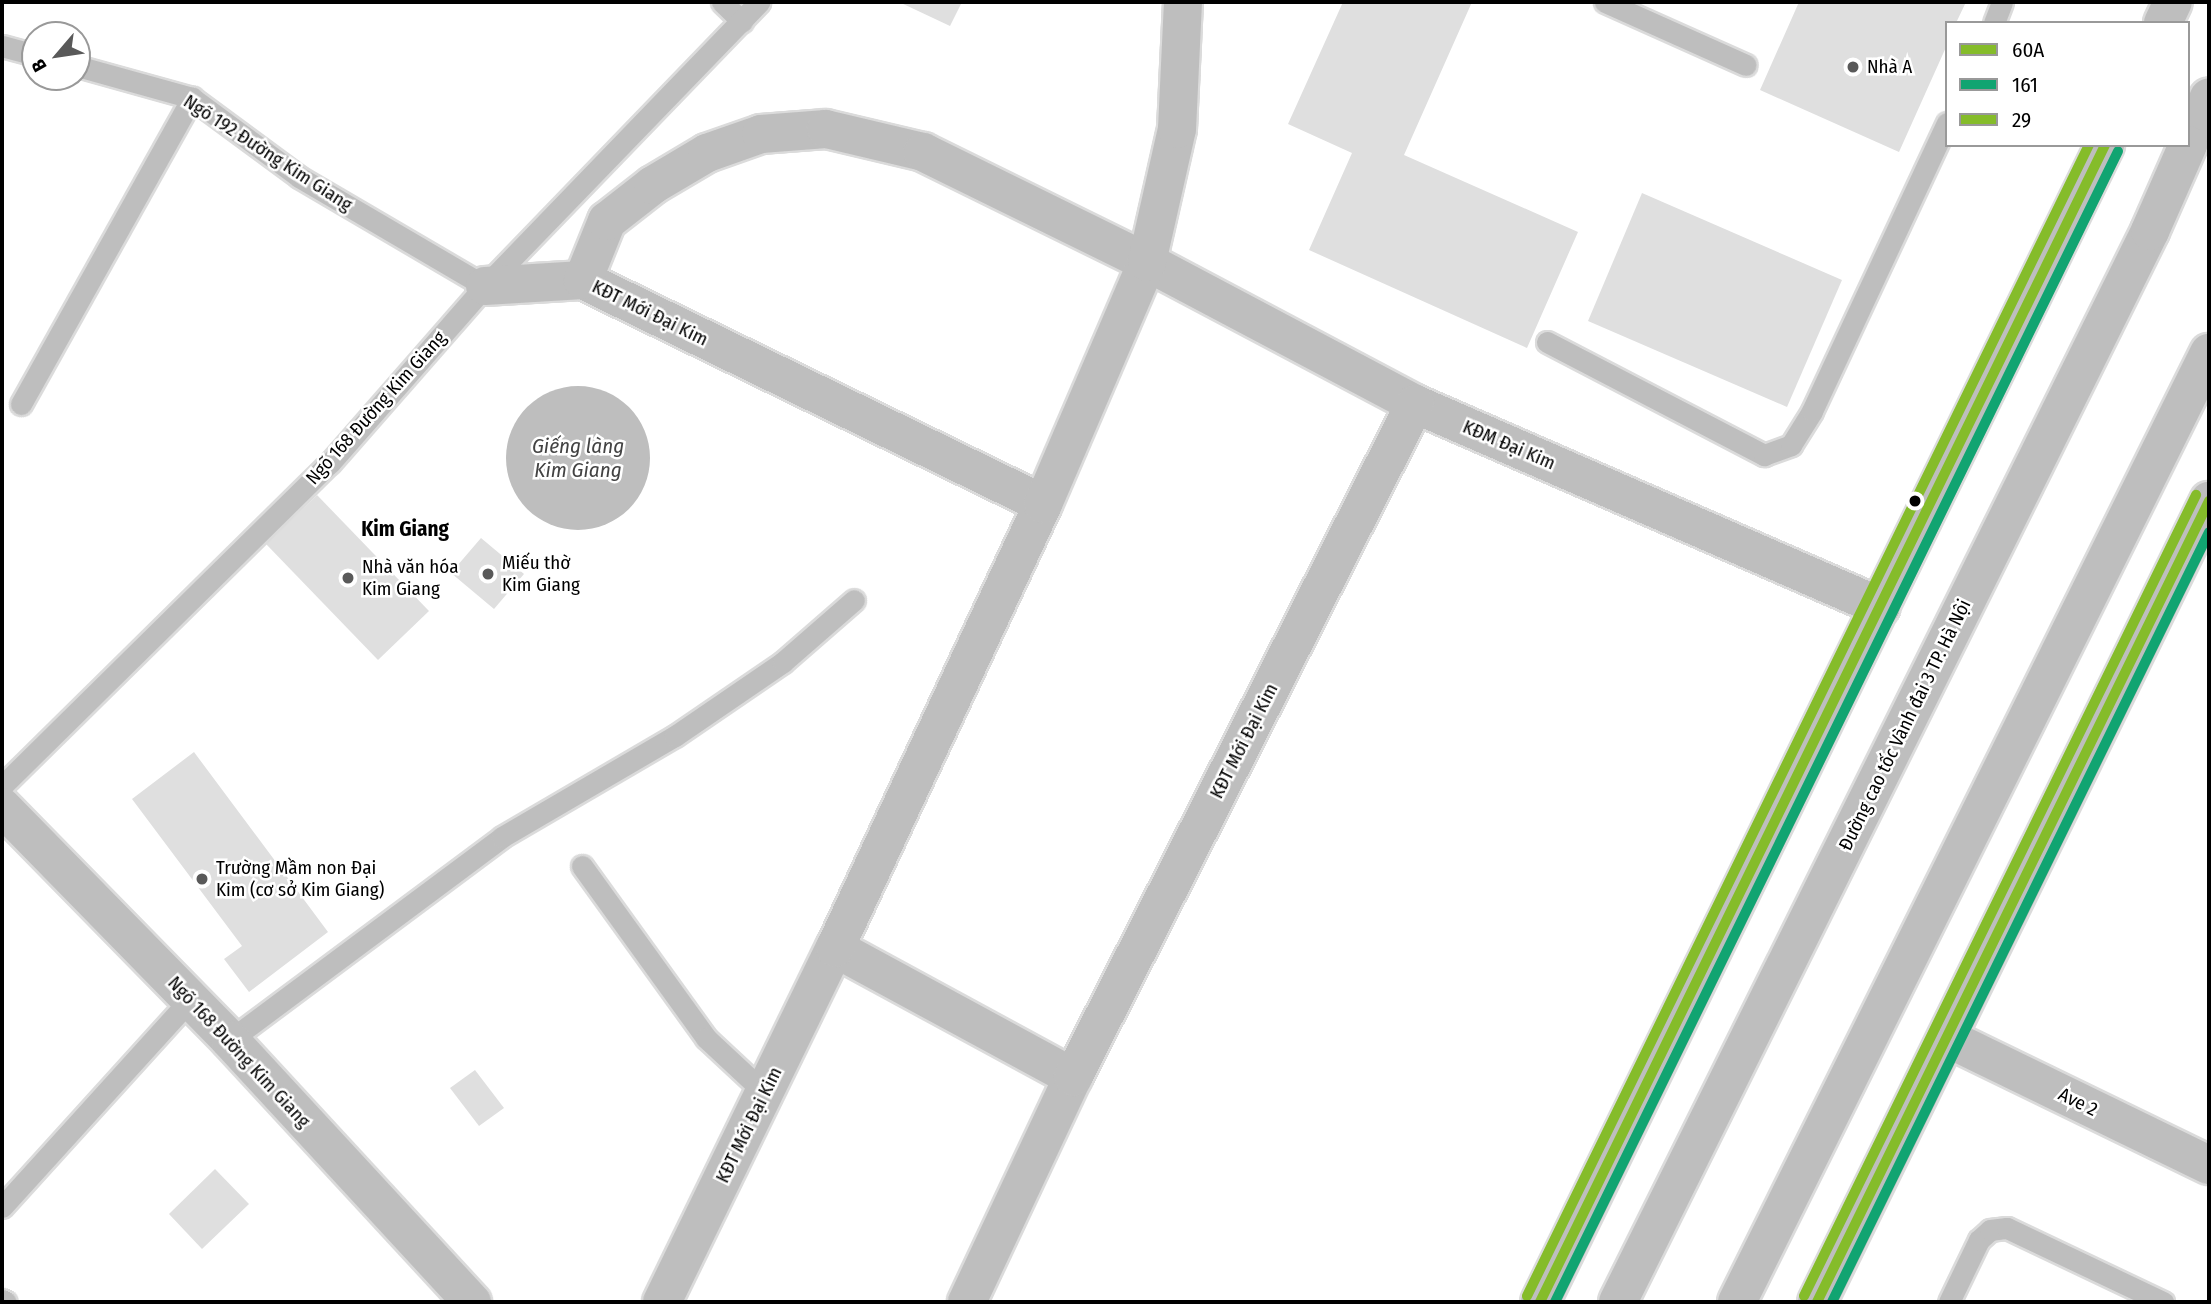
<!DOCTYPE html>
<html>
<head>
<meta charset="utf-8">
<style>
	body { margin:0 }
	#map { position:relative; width:2211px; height:1304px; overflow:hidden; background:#fff; font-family:"Fira Sans Condensed",sans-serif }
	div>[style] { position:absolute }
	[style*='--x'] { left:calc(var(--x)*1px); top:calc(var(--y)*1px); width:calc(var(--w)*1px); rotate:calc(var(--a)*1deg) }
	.water>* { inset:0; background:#bebebe }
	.round { border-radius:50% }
	.building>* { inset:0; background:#dfdfdf }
	.roads { filter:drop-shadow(2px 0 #dbdbdb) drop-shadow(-2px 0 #dbdbdb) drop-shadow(0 2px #dbdbdb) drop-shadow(0 -2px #dbdbdb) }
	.lane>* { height:21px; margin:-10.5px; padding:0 10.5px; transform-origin:10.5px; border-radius:10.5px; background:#bebebe }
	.street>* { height:38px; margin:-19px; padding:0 19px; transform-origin:19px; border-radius:19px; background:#bebebe }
	.primary>* { height:38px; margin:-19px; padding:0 19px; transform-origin:19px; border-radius:19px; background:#bebebe }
	.highway>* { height:38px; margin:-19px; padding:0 19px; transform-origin:19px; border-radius:19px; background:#bebebe }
	.bus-1>* { height:10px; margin:-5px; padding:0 5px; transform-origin:5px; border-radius:5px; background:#85bc2a }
	.bus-2>* { height:10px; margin:-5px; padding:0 5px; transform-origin:5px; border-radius:5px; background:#11a471 }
	.bus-3>* { height:10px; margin:-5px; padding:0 5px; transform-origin:5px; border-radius:5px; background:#85bc2a }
	.dots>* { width:19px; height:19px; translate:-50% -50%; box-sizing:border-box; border:4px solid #fff; border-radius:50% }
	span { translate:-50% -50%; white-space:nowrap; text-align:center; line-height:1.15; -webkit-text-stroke:5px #fff; paint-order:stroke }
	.poi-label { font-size:19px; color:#000 }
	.left { translate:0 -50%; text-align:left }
	.street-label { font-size:19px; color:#000 }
	.water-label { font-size:21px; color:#434343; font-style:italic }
	.neighbourhood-label { font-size:21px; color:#000; font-weight:700 }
	.frame { position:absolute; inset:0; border:4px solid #000; pointer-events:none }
	.legend { position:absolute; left:1945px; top:21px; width:245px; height:126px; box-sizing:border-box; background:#fff; border:2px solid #999; margin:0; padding:9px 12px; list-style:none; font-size:21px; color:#000 }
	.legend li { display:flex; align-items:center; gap:14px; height:35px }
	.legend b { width:35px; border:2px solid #999 }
	.north { position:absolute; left:21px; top:21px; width:70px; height:70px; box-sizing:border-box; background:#fff; border:2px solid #999; border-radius:50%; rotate:241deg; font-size:19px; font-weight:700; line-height:28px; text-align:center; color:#000 }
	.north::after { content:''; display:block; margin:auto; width:24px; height:32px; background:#595959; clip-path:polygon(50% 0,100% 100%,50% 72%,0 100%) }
</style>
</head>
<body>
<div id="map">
	<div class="water">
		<div class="round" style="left:506px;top:386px;width:144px;height:144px"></div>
	</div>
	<div class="building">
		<div style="clip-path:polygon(899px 2px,962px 2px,950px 26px)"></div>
		<div style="clip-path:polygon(1343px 2px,1472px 2px,1404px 155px,1578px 232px,1527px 348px,1309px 250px,1352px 153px,1288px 124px)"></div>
		<div style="clip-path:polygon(1799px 2px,1966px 2px,1956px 23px,1947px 23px,1947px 45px,1899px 152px,1760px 90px)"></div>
		<div style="clip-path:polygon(1642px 193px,1842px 280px,1787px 407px,1588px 321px)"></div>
		<div style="clip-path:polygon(317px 495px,429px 611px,378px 660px,266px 544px)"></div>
		<div style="clip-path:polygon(481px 538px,524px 574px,494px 609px,451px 573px)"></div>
		<div style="clip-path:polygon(194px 752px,328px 932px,249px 992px,224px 959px,242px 946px,132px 799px)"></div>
		<div style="clip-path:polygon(475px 1070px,504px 1108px,479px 1126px,450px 1088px)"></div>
		<div style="clip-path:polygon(215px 1169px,249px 1204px,202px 1249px,169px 1214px)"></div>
	</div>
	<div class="roads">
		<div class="lane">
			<div style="--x:722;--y:2;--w:28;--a:44"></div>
			<div style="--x:1605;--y:2;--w:154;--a:24.1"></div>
			<div style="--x:1994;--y:23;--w:22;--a:-69"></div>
			<div style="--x:2;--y:46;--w:34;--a:15"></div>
			<div style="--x:77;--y:66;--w:119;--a:15.5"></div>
			<div style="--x:192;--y:98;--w:133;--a:36.4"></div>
			<div style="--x:299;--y:177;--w:216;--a:30.4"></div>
			<div style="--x:1547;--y:342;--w:245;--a:27.5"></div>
			<div style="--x:1764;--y:455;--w:29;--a:-20"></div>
			<div style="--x:1791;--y:445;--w:40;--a:-58"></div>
			<div style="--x:1812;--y:411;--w:318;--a:-64.9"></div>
			<div style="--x:21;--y:404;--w:351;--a:-60.8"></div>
			<div style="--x:2;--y:786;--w:460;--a:-44.6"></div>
			<div style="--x:330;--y:463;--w:235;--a:-48.8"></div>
			<div style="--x:485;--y:286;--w:395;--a:-46"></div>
			<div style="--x:582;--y:866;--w:212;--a:54.2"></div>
			<div style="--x:706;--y:1038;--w:81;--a:43"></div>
			<div style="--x:230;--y:1040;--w:339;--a:-36.7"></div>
			<div style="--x:502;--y:837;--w:200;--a:-30.3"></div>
			<div style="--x:675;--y:736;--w:131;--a:-34.4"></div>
			<div style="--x:783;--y:662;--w:94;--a:-41.1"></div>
			<div style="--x:2;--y:1207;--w:280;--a:-47.8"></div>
			<div style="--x:2;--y:1300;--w:4;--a:27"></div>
			<div style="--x:1949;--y:1302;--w:69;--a:-64.2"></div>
			<div style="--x:1979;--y:1240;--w:15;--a:-42"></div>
			<div style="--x:1990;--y:1230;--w:17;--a:-7"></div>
			<div style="--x:2007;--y:1228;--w:173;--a:25.4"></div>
		</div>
		<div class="street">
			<div style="--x:485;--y:286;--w:98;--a:-3.5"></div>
			<div style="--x:1043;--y:504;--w:512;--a:-154.04"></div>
			<div style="--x:583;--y:280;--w:64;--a:-67.9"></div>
			<div style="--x:607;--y:221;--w:58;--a:-38"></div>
			<div style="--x:653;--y:185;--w:63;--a:-30.7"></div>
			<div style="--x:707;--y:153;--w:57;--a:-19.4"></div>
			<div style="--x:761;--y:134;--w:65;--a:-4.4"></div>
			<div style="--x:826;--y:129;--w:100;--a:13.3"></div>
			<div style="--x:923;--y:152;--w:250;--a:26.2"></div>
			<div style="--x:1147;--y:262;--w:303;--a:27.9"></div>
			<div style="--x:1415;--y:404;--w:508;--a:23.54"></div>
			<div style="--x:2;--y:807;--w:326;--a:45.6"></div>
			<div style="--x:230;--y:1040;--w:357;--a:47.3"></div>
			<div style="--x:835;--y:948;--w:271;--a:28.5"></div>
			<div style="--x:1947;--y:1038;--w:291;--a:25.9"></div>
			<div style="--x:662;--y:1302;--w:394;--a:-64"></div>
			<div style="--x:835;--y:948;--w:490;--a:-64.9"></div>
			<div style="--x:1043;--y:504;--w:263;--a:-66.7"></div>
			<div style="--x:1147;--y:262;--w:136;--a:-77.3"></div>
			<div style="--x:1177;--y:129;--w:127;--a:-87.3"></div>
			<div style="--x:967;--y:1302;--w:249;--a:-64.8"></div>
			<div style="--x:1073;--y:1077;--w:755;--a:-63.06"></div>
		</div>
		<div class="primary">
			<div style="--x:2163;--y:23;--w:23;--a:-65"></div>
			<div style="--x:1540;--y:1302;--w:1288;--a:-63.97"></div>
			<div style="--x:1817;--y:1302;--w:892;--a:-63.92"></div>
		</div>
		<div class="highway">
			<div style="--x:2188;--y:144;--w:51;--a:-65.9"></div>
			<div style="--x:1618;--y:1302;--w:1196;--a:-63.58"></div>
			<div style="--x:2150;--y:231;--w:94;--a:-66.2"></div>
			<div style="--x:1737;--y:1302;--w:1060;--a:-63.56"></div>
		</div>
	</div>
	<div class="bus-1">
		<div style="--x:1540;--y:1302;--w:1288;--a:-63.97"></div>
		<div style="--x:1817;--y:1302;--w:892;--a:-63.92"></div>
	</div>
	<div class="bus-2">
		<div style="--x:1555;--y:1302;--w:1281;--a:-63.93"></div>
		<div style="--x:1832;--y:1302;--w:857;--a:-63.91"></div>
	</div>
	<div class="bus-3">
		<div style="--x:1527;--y:1296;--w:1281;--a:-63.98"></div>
		<div style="--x:1804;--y:1296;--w:892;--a:-63.92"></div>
	</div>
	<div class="dots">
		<div style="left:1853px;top:67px;background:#595959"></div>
		<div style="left:1915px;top:501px;background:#000"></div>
		<div style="left:488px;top:574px;background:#595959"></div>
		<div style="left:348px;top:578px;background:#595959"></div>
		<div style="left:202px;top:879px;background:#595959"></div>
	</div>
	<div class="poi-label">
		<span class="left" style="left:1867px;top:67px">Nhà A</span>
		<span class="left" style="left:502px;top:574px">Miếu thờ<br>Kim Giang</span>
		<span class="left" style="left:362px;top:578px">Nhà văn hóa<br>Kim Giang</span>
		<span class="left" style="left:216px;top:879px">Trường Mầm non Đại<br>Kim (cơ sở Kim Giang)</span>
	</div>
	<div class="street-label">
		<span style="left:268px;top:153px;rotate:33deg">Ngõ 192 Đường Kim Giang</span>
		<span style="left:650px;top:313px;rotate:26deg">KĐT Mới Đại Kim</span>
		<span style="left:376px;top:408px;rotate:-48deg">Ngõ 168 Đường Kim Giang</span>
		<span style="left:1509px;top:445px;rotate:23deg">KĐM Đại Kim</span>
		<span style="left:1905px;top:725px;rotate:-64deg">Đường cao tốc Vành đai 3 TP. Hà Nội</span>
		<span style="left:1244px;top:741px;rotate:-63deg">KĐT Mới Đại Kim</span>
		<span style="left:239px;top:1052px;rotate:47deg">Ngõ 168 Đường Kim Giang</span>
		<span style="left:2078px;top:1102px;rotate:26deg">Ave 2</span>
		<span style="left:749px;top:1125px;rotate:-64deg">KĐT Mới Đại Kim</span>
	</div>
	<div class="water-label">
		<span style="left:578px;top:458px">Giếng làng<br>Kim Giang</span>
	</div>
	<div class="neighbourhood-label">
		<span style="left:405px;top:529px">Kim Giang</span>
	</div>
	<div class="frame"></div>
	<ul class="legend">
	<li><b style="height:9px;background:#85bc2a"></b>60A</li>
	<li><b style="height:9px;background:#11a471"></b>161</li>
	<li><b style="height:9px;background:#85bc2a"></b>29</li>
	</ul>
	<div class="north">B</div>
</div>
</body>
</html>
